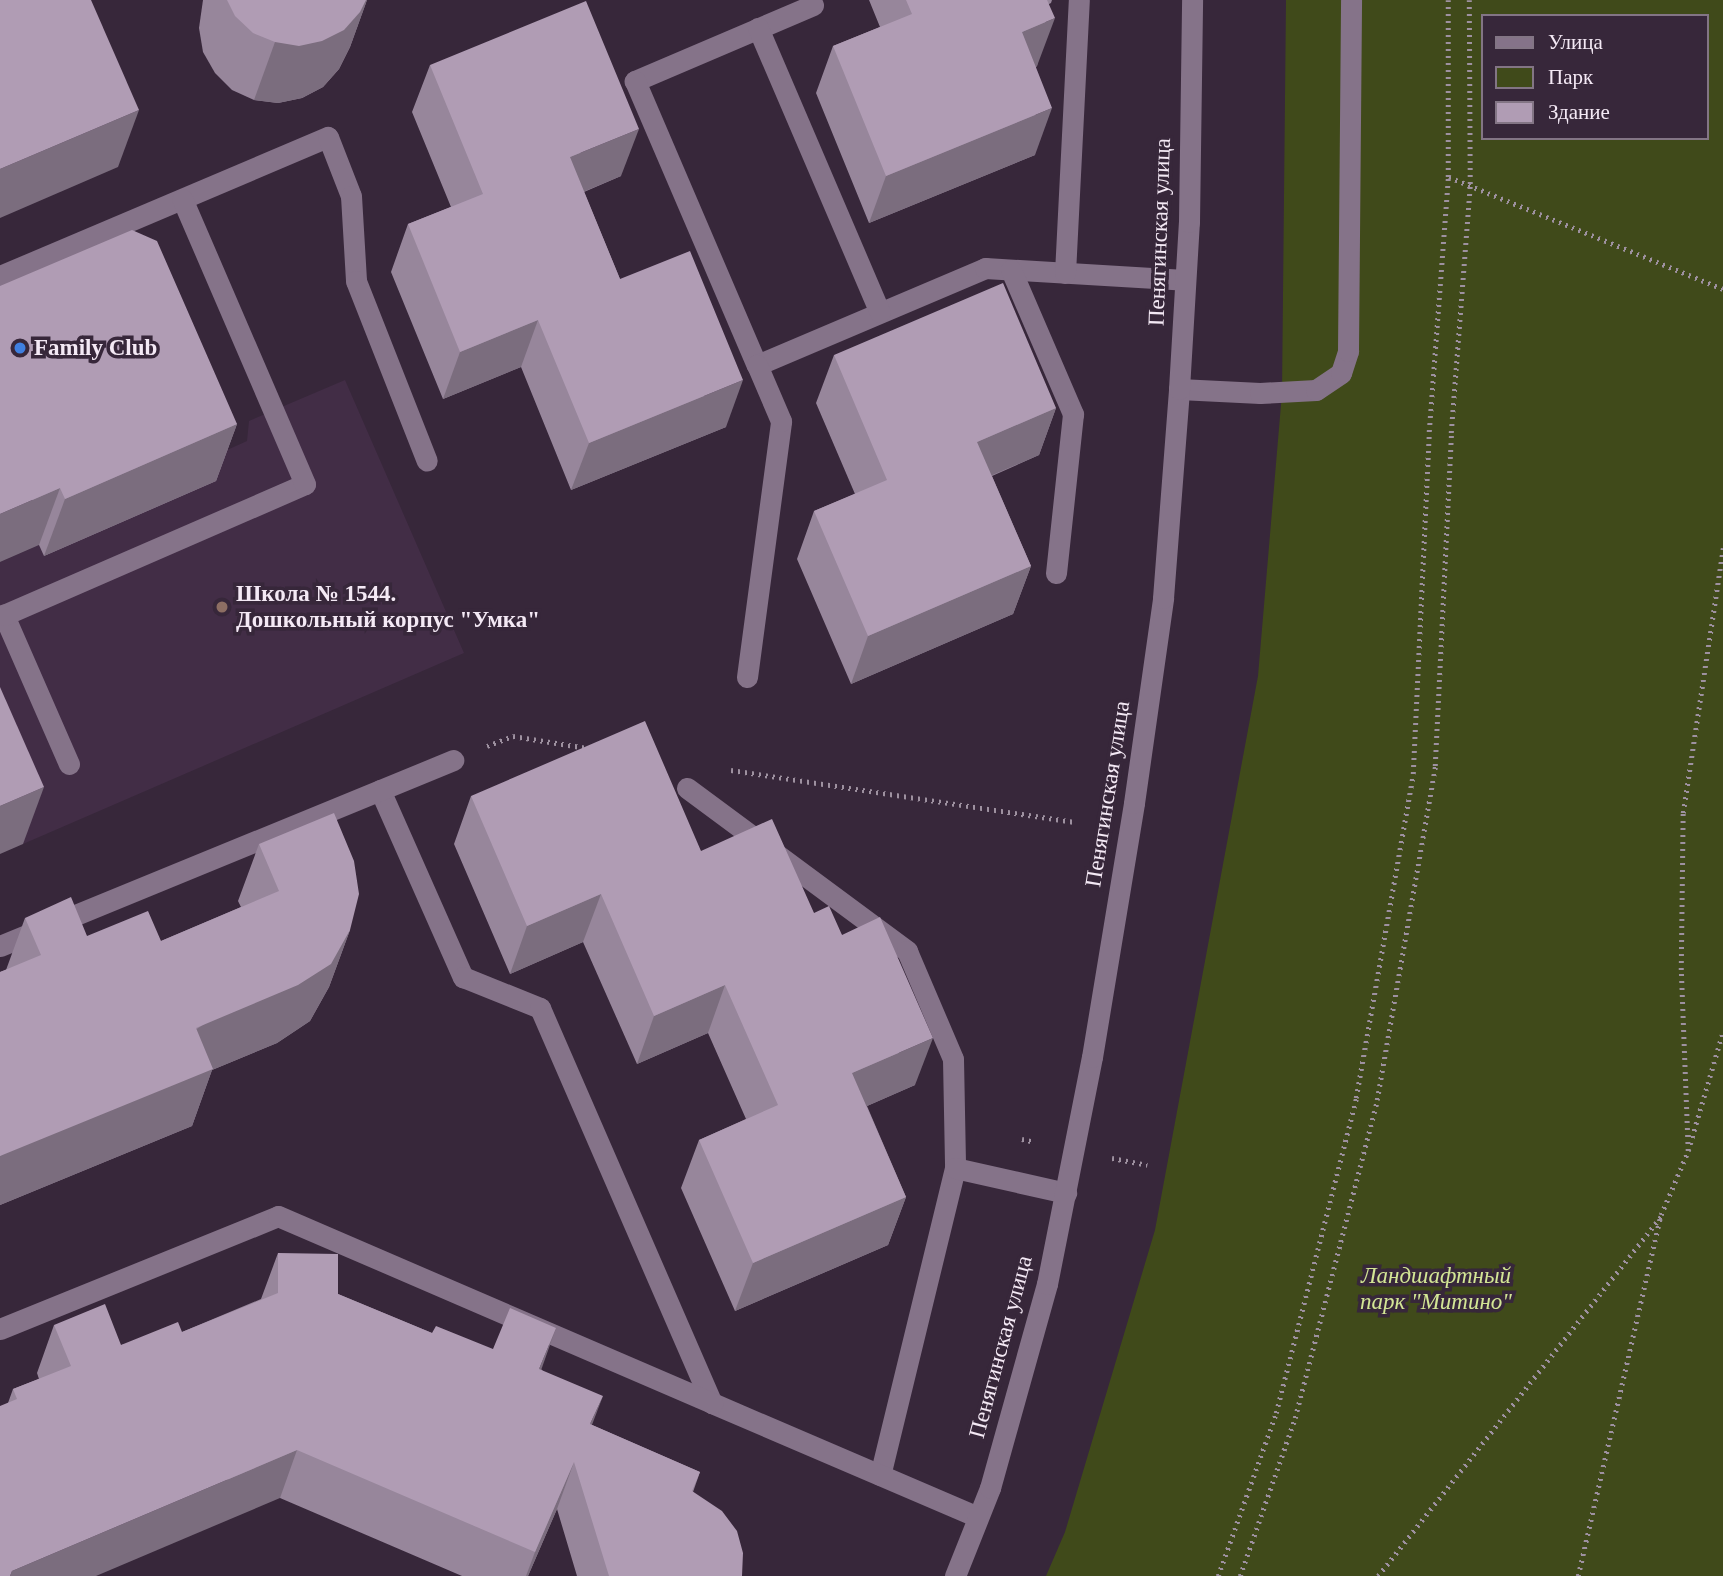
<!DOCTYPE html>
<html>
<head>
<meta charset="utf-8">
<style>
	body { margin:0 }
	#map { position:relative; width:1723px; height:1576px; overflow:hidden; background:#37273a; font-family:Georgia,serif }
	div>[style] { position:absolute }
	[style*='--x'] { left:calc(var(--x)*1px); top:calc(var(--y)*1px); width:calc(var(--w)*1px); rotate:calc(var(--a)*1deg) }
	.built>* { inset:0; background:#422d46 }
	.green>* { inset:0; background:#404a1a }
	.path>* { height:4.5px; margin-top:-2.25px; transform-origin:0; background:repeating-linear-gradient(90deg,#9e91a0 0 2px,transparent 0 7px) }
	.minor>* { height:21px; margin:-10.5px; padding:0 10.5px; transform-origin:10.5px; border-radius:10.5px; background:#857389 }
	.wall>* { inset:0; background:#97869b }
	.shaded-wall>* { inset:0; background:#7b6d7e }
	.building>* { inset:0; background:#b09cb4 }
	.dots>* { width:19px; height:19px; translate:-50% -50%; box-sizing:border-box; border:4px solid #37273a; border-radius:50% }
	span { translate:-50% -50%; white-space:nowrap; text-align:center; line-height:1.15; -webkit-text-stroke:7px #37273a; paint-order:stroke }
	.street-label { font-size:23px; color:#f4e9f5 }
	.poi-label { font-size:23px; color:#f4e9f5; font-weight:700 }
	.left { translate:0 -50%; text-align:left }
	.park-label { font-size:23px; color:#d3e695; font-style:italic }
	.legend { position:absolute; left:1481px; top:14px; width:228px; height:126px; box-sizing:border-box; background:#37273a; border:2px solid #837585; margin:0; padding:9px 12px; list-style:none; font-size:21px; color:#f4e9f5 }
	.legend li { display:flex; align-items:center; gap:14px; height:35px }
	.legend b { width:35px; border:2px solid #837585 }
</style>
</head>
<body>
<div id="map">
	<div class="built">
		<div style="clip-path:polygon(345px 380px,464px 653px,23px 844px,0 791px,0 562px,39px 545px,45px 556px,207px 459px,247px 441px,249px 421px)"></div>
	</div>
	<div class="green">
		<div style="clip-path:polygon(evenodd,1286px 0,1723px 0,1723px 1576px,1046px 1576px,1065px 1532px,1155px 1230px,1258px 676px,1282px 393px,1286px 0,1483px 16px,1707px 16px,1707px 138px,1483px 138px,1483px 16px)"></div>
	</div>
	<div class="path">
		<div style="--x:1449;--y:177;--w:296;--a:22.2"></div>
		<div style="--x:487;--y:746;--w:28;--a:-21"></div>
		<div style="--x:513;--y:736;--w:75;--a:9.2"></div>
		<div style="--x:731;--y:770;--w:346;--a:8.6"></div>
		<div style="--x:1022;--y:1139;--w:13;--a:13"></div>
		<div style="--x:1688;--y:1151;--w:181;--a:-92.2"></div>
		<div style="--x:1681;--y:970;--w:157;--a:-89.3"></div>
		<div style="--x:1683;--y:813;--w:268;--a:-81.4"></div>
		<div style="--x:1112;--y:1158;--w:36;--a:11"></div>
		<div style="--x:1218;--y:1576;--w:173;--a:-70.4"></div>
		<div style="--x:1276;--y:1413;--w:325;--a:-75.7"></div>
		<div style="--x:1356;--y:1098;--w:329;--a:-80"></div>
		<div style="--x:1413;--y:774;--w:342;--a:-87.3"></div>
		<div style="--x:1429;--y:432;--w:256;--a:-85.7"></div>
		<div style="--x:1448;--y:177;--w:177;--a:-90"></div>
		<div style="--x:1240;--y:1576;--w:167;--a:-70.8"></div>
		<div style="--x:1295;--y:1418;--w:328;--a:-75.5"></div>
		<div style="--x:1377;--y:1100;--w:339;--a:-80.1"></div>
		<div style="--x:1435;--y:766;--w:333;--a:-87.2"></div>
		<div style="--x:1451;--y:433;--w:250;--a:-85.6"></div>
		<div style="--x:1470;--y:184;--w:184;--a:-90.3"></div>
		<div style="--x:1378;--y:1576;--w:458;--a:-51.8"></div>
		<div style="--x:1578;--y:1576;--w:370;--a:-77.1"></div>
		<div style="--x:1661;--y:1215;--w:69;--a:-67.1"></div>
		<div style="--x:1688;--y:1151;--w:125;--a:-73.7"></div>
	</div>
	<div class="minor">
		<div style="--x:813;--y:5;--w:194;--a:156.9"></div>
		<div style="--x:635;--y:81;--w:309;--a:66.8"></div>
		<div style="--x:757;--y:365;--w:248;--a:-23"></div>
		<div style="--x:985;--y:268;--w:200;--a:3.4"></div>
		<div style="--x:758;--y:28;--w:309;--a:66.8"></div>
		<div style="--x:1011;--y:270;--w:157;--a:66.7"></div>
		<div style="--x:1073;--y:414;--w:160;--a:96.1"></div>
		<div style="--x:1065;--y:273;--w:273;--a:-87.1"></div>
		<div style="--x:0;--y:276;--w:356;--a:-23"></div>
		<div style="--x:328;--y:137;--w:63;--a:68.7"></div>
		<div style="--x:351;--y:196;--w:85;--a:86.6"></div>
		<div style="--x:356;--y:281;--w:193;--a:68.5"></div>
		<div style="--x:1179;--y:389;--w:81;--a:2.8"></div>
		<div style="--x:1260;--y:393;--w:56;--a:-3.1"></div>
		<div style="--x:1316;--y:390;--w:30;--a:-34"></div>
		<div style="--x:1341;--y:373;--w:23;--a:-72"></div>
		<div style="--x:1348;--y:351;--w:351;--a:-89.5"></div>
		<div style="--x:747;--y:677;--w:258;--a:-82.4"></div>
		<div style="--x:781;--y:421;--w:61;--a:-113.2"></div>
		<div style="--x:69;--y:764;--w:163;--a:-113.6"></div>
		<div style="--x:4;--y:615;--w:328;--a:-23.5"></div>
		<div style="--x:305;--y:484;--w:310;--a:-113.3"></div>
		<div style="--x:687;--y:788;--w:274;--a:36.5"></div>
		<div style="--x:907;--y:951;--w:117;--a:66.9"></div>
		<div style="--x:953;--y:1059;--w:109;--a:88.9"></div>
		<div style="--x:955;--y:1168;--w:316;--a:103.7"></div>
		<div style="--x:380;--y:790;--w:205;--a:66.1"></div>
		<div style="--x:463;--y:977;--w:83;--a:21.9"></div>
		<div style="--x:540;--y:1008;--w:431;--a:66.5"></div>
		<div style="--x:712;--y:1403;--w:289;--a:23.2"></div>
		<div style="--x:0;--y:946;--w:490;--a:-22.3"></div>
		<div style="--x:955;--y:1168;--w:114;--a:12.7"></div>
		<div style="--x:0;--y:1329;--w:300;--a:-22.1"></div>
		<div style="--x:278;--y:1216;--w:473;--a:23.3"></div>
		<div style="--x:955;--y:1576;--w:95;--a:-68.3"></div>
		<div style="--x:990;--y:1488;--w:212;--a:-74.4"></div>
		<div style="--x:1047;--y:1284;--w:231;--a:-78.8"></div>
		<div style="--x:1092;--y:1057;--w:257;--a:-80.6"></div>
		<div style="--x:1134;--y:803;--w:207;--a:-81.9"></div>
		<div style="--x:1163;--y:598;--w:210;--a:-85.6"></div>
		<div style="--x:1179;--y:389;--w:167;--a:-86.6"></div>
		<div style="--x:1189;--y:222;--w:222;--a:-89.2"></div>
	</div>
	<div class="wall">
		<div style="clip-path:polygon(203px 0,367px 0,350px 47px,339px 69px,323px 87px,302px 98px,278px 103px,254px 100px,232px 90px,215px 73px,203px 52px,199px 28px)"></div>
		<div style="clip-path:polygon(869px 0,1052px 0,1051px 3px,1049px 4px,1037px 66px,1036px 67px,1035px 155px,869px 223px,816px 93px,833px 46px,880px 27px)"></div>
		<div style="clip-path:polygon(430px 65px,621px 176px,584px 192px,620px 279px,726px 427px,571px 490px,521px 367px,443px 399px,391px 272px,408px 224px,451px 207px,412px 112px)"></div>
		<div style="clip-path:polygon(0 286px,237px 424px,216px 481px,44px 556px,39px 545px)"></div>
		<div style="clip-path:polygon(834px 355px,1056px 408px,1039px 455px,992px 476px,1031px 566px,1013px 614px,851px 684px,797px 559px,814px 511px,855px 494px,816px 403px)"></div>
		<div style="clip-path:polygon(471px 796px,701px 851px,814px 913px,842px 935px,915px 1085px,867px 1106px,906px 1197px,888px 1245px,735px 1311px,681px 1188px,699px 1140px,746px 1119px,708px 1033px,637px 1064px,583px 942px,510px 974px,454px 844px)"></div>
		<div style="clip-path:polygon(259px 844px,350px 930px,329px 987px,310px 1021px,277px 1043px,212px 1070px,192px 1126px,0 1205px,0 972px,6px 970px,25px 918px,87px 936px,161px 941px,241px 907px,238px 901px)"></div>
		<div style="clip-path:polygon(278px 1253px,338px 1294px,432px 1333px,541px 1369px,592px 1425px,700px 1472px,693px 1492px,742px 1576px,577px 1576px,557px 1509px,528px 1576px,462px 1576px,280px 1498px,8px 1403px,13px 1389px,39px 1379px,37px 1373px,54px 1325px,121px 1345px,182px 1332px,261px 1299px)"></div>
	</div>
	<div class="shaded-wall">
		<div style="clip-path:polygon(366px 0,367px 0,350px 47px,339px 69px,323px 87px,302px 98px,278px 103px,254px 100px,275px 42px)"></div>
		<div style="clip-path:polygon(1055px 18px,1037px 66px,1004px 80px,1022px 32px)"></div>
		<div style="clip-path:polygon(1052px 108px,1035px 155px,869px 223px,886px 176px)"></div>
		<div style="clip-path:polygon(139px 110px,118px 167px,0 218px,0 169px)"></div>
		<div style="clip-path:polygon(639px 129px,621px 176px,552px 205px,570px 157px)"></div>
		<div style="clip-path:polygon(538px 320px,521px 367px,443px 399px,460px 352px)"></div>
		<div style="clip-path:polygon(743px 380px,726px 427px,571px 490px,589px 443px)"></div>
		<div style="clip-path:polygon(1056px 408px,1039px 455px,960px 489px,977px 442px)"></div>
		<div style="clip-path:polygon(237px 424px,216px 481px,44px 556px,65px 499px)"></div>
		<div style="clip-path:polygon(60px 488px,39px 545px,0 562px,0 514px)"></div>
		<div style="clip-path:polygon(1031px 566px,1013px 614px,851px 684px,868px 636px)"></div>
		<div style="clip-path:polygon(44px 787px,23px 844px,0 854px,0 806px)"></div>
		<div style="clip-path:polygon(601px 894px,583px 942px,510px 974px,527px 926px)"></div>
		<div style="clip-path:polygon(350px 930px,329px 987px,310px 1021px,277px 1043px,212px 1070px,192px 1126px,0 1205px,0 1156px)"></div>
		<div style="clip-path:polygon(725px 985px,708px 1033px,637px 1064px,654px 1016px)"></div>
		<div style="clip-path:polygon(933px 1038px,915px 1085px,835px 1120px,852px 1073px)"></div>
		<div style="clip-path:polygon(906px 1197px,888px 1245px,735px 1311px,753px 1263px)"></div>
		<div style="clip-path:polygon(556px 1328px,539px 1376px,539px 1369px)"></div>
		<div style="clip-path:polygon(603px 1396px,585px 1443px,590px 1424px)"></div>
		<div style="clip-path:polygon(297px 1450px,280px 1498px,96px 1576px,10px 1576px,12px 1571px)"></div>
		<div style="clip-path:polygon(574px 1462px,557px 1509px,528px 1576px,526px 1576px,535px 1552px)"></div>
	</div>
	<div class="building">
		<div style="clip-path:polygon(0 0,91px 0,139px 110px,0 169px)"></div>
		<div style="clip-path:polygon(227px 0,366px 0,360px 12px,344px 30px,322px 41px,299px 46px,275px 42px,253px 33px,235px 16px)"></div>
		<div style="clip-path:polygon(906px 0,1047px 0,1055px 18px,1022px 32px,1052px 108px,886px 176px,833px 46px,912px 14px)"></div>
		<div style="clip-path:polygon(586px 1px,639px 129px,570px 157px,620px 279px,690px 251px,743px 380px,589px 443px,538px 320px,460px 352px,408px 224px,483px 194px,430px 65px)"></div>
		<div style="clip-path:polygon(132px 230px,157px 241px,237px 424px,65px 499px,60px 488px,0 514px,0 286px)"></div>
		<div style="clip-path:polygon(1003px 283px,1056px 408px,977px 442px,1031px 566px,868px 636px,814px 511px,887px 480px,834px 355px)"></div>
		<div style="clip-path:polygon(0 687px,44px 787px,0 806px)"></div>
		<div style="clip-path:polygon(645px 721px,701px 851px,772px 819px,814px 913px,829px 906px,842px 935px,880px 917px,933px 1038px,852px 1073px,906px 1197px,753px 1263px,699px 1140px,778px 1105px,725px 985px,654px 1016px,601px 894px,527px 926px,471px 796px)"></div>
		<div style="clip-path:polygon(334px 813px,354px 861px,359px 894px,350px 930px,331px 964px,298px 985px,196px 1028px,213px 1069px,0 1156px,0 972px,41px 955px,25px 918px,71px 897px,87px 936px,148px 911px,161px 941px,279px 891px,259px 844px)"></div>
		<div style="clip-path:polygon(278px 1253px,338px 1254px,338px 1294px,432px 1333px,436px 1326px,493px 1349px,510px 1308px,556px 1328px,539px 1369px,603px 1396px,590px 1424px,700px 1472px,692px 1491px,722px 1511px,737px 1531px,743px 1553px,742px 1576px,609px 1576px,574px 1462px,535px 1552px,297px 1450px,12px 1571px,10px 1576px,0 1576px,0 1406px,17px 1399px,13px 1389px,71px 1366px,54px 1325px,105px 1304px,121px 1345px,178px 1322px,182px 1332px,278px 1293px)"></div>
	</div>
	<div class="dots">
		<div style="left:20px;top:348px;background:#3f7fe0"></div>
		<div style="left:222px;top:607px;background:#8d6e63"></div>
	</div>
	<div class="street-label">
		<span style="left:1160px;top:232px;rotate:-88deg">Пенягинская улица</span>
		<span style="left:1108px;top:794px;rotate:-81deg">Пенягинская улица</span>
		<span style="left:1001px;top:1347px;rotate:-75deg">Пенягинская улица</span>
	</div>
	<div class="poi-label">
		<span class="left" style="left:34px;top:348px">Family Club</span>
		<span class="left" style="left:236px;top:607px">Школа № 1544.<br>Дошкольный корпус "Умка"</span>
	</div>
	<div class="park-label">
		<span style="left:1436px;top:1289px">Ландшафтный<br>парк "Митино"</span>
	</div>
	<ul class="legend">
	<li><b style="height:9px;background:#857389"></b>Улица</li>
	<li><b style="height:19px;background:#404a1a"></b>Парк</li>
	<li><b style="height:19px;background:#b09cb4"></b>Здание</li>
	</ul>
</div>
</body>
</html>
